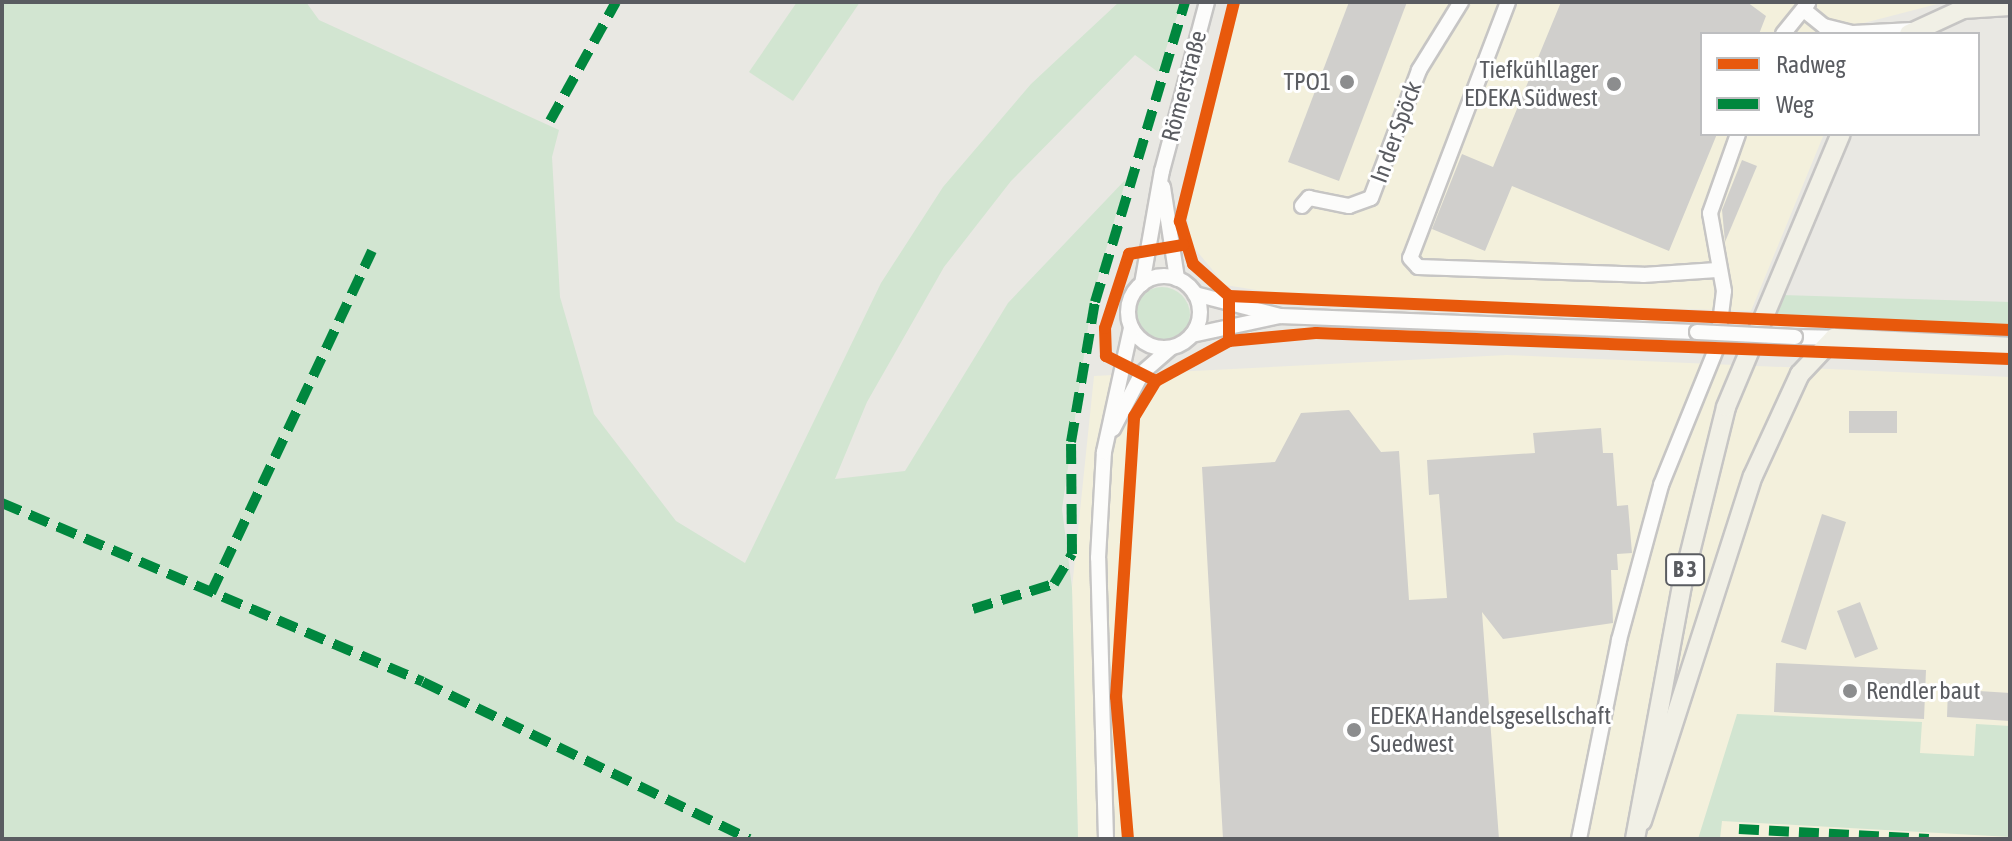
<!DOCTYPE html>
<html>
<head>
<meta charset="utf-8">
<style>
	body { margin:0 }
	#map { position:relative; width:2012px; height:841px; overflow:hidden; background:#e9e8e3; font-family:"Asap Condensed",sans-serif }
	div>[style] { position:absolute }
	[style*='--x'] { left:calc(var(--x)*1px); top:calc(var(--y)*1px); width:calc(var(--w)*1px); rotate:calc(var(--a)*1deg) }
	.commercial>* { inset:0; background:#f3f0dc }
	.green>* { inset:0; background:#d2e5d1 }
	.round { border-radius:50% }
	.building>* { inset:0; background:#d0cfcc }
	.roads { filter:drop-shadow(2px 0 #c6c5c4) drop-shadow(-2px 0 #c6c5c4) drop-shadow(0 2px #c6c5c4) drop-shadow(0 -2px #c6c5c4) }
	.minor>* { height:14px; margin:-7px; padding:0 7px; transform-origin:7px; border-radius:7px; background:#fcfcfb }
	.minor>.ring { margin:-7px; padding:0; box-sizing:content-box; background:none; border:14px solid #fcfcfb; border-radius:50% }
	.major>* { height:18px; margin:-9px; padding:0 9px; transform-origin:9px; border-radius:9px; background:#f1f0e6 }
	.bridges { filter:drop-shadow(2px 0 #c6c5c4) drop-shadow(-2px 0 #c6c5c4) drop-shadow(0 2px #c6c5c4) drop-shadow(0 -2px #c6c5c4) }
	.minor-bridge>* { height:14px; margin:-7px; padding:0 7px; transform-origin:7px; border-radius:7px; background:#fcfcfb }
	.quiet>* { height:10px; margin-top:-5px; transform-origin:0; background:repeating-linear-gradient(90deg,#00873e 0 20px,transparent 0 30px) }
	.cycleway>* { height:12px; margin:-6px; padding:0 6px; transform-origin:6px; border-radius:6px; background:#e8590c }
	.dots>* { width:22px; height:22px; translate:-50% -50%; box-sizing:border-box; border:4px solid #fff; border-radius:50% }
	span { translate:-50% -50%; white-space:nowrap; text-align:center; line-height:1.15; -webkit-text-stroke:6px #fff; paint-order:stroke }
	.shield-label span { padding:2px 6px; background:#fff; border:2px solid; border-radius:6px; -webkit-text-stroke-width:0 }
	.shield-label { font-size:22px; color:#5a5c61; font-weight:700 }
	.poi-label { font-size:24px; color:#5a5c61 }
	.right { translate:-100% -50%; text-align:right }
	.left { translate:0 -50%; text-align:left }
	.street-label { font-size:24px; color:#5a5c61 }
	.frame { position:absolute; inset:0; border:4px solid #5a5c61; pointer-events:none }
	.legend { position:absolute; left:1700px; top:32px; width:280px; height:104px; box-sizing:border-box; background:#fff; border:2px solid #bdbec0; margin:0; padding:10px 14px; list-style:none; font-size:24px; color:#5a5c61 }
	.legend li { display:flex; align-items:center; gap:16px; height:40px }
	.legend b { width:40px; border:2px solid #bdbec0 }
</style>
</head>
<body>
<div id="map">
	<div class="commercial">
		<div style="clip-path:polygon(1239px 2px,1945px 2px,1860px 24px,1853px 34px,1702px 34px,1702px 134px,1824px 134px,1751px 311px,1300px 297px,1225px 285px,1191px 244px,1187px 212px)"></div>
		<div style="clip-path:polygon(1507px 355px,2010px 377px,2010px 839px,1078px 839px,1072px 588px,1094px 376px)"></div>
	</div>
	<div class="green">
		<div style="clip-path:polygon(2px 2px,306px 2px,319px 20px,559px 130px,552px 157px,560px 297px,594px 414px,676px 521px,745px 563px,881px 283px,943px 187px,1031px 84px,1119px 2px,1182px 2px,1158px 72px,1135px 55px,1011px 181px,944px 267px,867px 402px,835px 479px,905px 471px,1008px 303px,1126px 179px,1092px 299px,1062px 509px,1072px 588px,1078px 839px,2px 839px)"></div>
		<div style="clip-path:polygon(797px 2px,860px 2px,793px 101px,749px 72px)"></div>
		<div class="round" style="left:1134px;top:287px;width:56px;height:56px"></div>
		<div style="clip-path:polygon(1782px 295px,2010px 302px,2010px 325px,1771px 317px)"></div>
		<div style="clip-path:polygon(1737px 714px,1922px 722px,1920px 753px,1974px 756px,1976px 724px,2010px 726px,2010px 837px,1722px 821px,1720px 839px,1698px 839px)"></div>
	</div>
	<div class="building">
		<div style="clip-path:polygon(1349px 2px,1407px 2px,1339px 181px,1288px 162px)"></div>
		<div style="clip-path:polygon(1561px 2px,1747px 2px,1766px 16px,1759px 34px,1702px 34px,1702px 134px,1717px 134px,1669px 251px,1512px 186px,1485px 251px,1432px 229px,1462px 154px,1493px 167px)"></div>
		<div style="clip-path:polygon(1742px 160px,1757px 166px,1725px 242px,1722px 210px)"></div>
		<div style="clip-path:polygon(1349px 410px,1381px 452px,1399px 451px,1409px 600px,1447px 598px,1439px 494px,1429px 495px,1427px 460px,1535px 453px,1533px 433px,1601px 428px,1603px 453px,1613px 453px,1617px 506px,1628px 505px,1632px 553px,1617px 554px,1618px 570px,1611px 570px,1613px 623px,1503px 639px,1482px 612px,1499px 839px,1223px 839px,1202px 467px,1275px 462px,1301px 413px)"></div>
		<div style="clip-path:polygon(1849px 411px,1897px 411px,1897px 433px,1849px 433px)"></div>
		<div style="clip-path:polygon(1822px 514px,1846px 522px,1806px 650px,1781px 642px)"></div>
		<div style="clip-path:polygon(1860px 602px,1878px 649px,1855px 658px,1837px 611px)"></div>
		<div style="clip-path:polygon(1776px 663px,1926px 670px,1924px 719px,1774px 712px)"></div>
		<div style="clip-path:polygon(1948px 689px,2010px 693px,2010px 721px,1947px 717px)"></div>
	</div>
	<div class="roads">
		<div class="minor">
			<div style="--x:1508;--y:2;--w:274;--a:110.9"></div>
			<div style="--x:1410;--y:258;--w:12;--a:48"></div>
			<div style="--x:1418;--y:267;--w:225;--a:2"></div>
			<div style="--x:1643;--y:275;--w:74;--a:-3.9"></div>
			<div style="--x:1804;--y:10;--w:26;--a:39"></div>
			<div style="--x:1824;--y:26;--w:30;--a:14"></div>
			<div style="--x:1853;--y:33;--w:60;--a:-2.9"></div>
			<div style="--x:1783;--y:34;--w:40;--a:-51"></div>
			<div style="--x:1163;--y:187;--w:93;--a:81.3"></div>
			<div style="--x:1302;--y:206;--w:11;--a:-49"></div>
			<div style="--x:1309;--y:198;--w:41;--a:11.3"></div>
			<div style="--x:1349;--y:206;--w:23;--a:-20"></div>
			<div style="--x:1371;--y:198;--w:137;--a:-69.4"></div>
			<div style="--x:1419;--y:70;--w:80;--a:-58.3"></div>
			<div class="ring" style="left:1128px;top:276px;width:58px;height:58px"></div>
			<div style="--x:1142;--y:284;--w:115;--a:-80"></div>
			<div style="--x:1162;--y:171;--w:175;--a:-75.1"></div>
			<div style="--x:1195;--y:294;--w:88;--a:14.5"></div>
			<div style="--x:1280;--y:316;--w:417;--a:2.2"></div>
			<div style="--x:1192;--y:335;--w:90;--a:-12.2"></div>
			<div style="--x:1795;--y:337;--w:39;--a:1"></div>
			<div style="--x:1113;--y:429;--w:63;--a:-62.6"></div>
			<div style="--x:1142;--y:373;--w:38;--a:-41"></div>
			<div style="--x:1106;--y:839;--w:281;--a:-91.6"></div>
			<div style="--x:1098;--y:558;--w:106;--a:-86.8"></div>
			<div style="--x:1104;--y:452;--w:127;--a:-77.7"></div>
			<div style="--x:1579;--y:839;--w:203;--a:-78.6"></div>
			<div style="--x:1619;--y:640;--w:161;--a:-74.8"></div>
			<div style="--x:1661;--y:485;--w:149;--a:-67.9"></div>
			<div style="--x:1717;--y:347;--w:56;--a:-82.9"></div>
			<div style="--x:1724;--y:291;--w:79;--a:-100.2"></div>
			<div style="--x:1710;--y:213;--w:84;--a:-70.5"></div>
		</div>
		<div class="major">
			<div style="--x:1909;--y:34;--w:60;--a:-24.8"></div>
			<div style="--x:1963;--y:9;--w:47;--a:-3.7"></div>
			<div style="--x:1642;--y:821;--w:362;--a:-72.2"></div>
			<div style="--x:1753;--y:476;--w:112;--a:-65.3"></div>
			<div style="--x:1800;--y:374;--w:50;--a:-46.6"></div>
			<div style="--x:1834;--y:338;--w:176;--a:2.9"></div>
			<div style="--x:1635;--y:839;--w:258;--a:-79.5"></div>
			<div style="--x:1682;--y:585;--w:183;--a:-76.1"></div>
			<div style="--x:1726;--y:407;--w:296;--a:-67.2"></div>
		</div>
	</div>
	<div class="bridges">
		<div class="minor-bridge">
			<div style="--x:1697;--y:332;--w:98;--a:2.9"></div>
		</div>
	</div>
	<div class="quiet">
		<div style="--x:550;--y:121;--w:136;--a:-61"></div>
		<div style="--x:2;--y:503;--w:457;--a:23"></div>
		<div style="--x:423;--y:682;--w:362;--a:25.7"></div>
		<div style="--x:211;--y:593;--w:378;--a:-64.8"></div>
		<div style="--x:973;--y:609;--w:85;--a:-17.2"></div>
		<div style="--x:1054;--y:584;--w:35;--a:-59"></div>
		<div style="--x:1072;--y:554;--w:112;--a:-90.5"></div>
		<div style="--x:1071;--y:442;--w:142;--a:-80.3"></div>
		<div style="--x:1095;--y:302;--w:313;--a:-73.3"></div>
		<div style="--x:1739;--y:829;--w:190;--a:3"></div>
	</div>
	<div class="cycleway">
		<div style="--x:1234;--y:2;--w:226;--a:103.9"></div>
		<div style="--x:1180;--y:221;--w:45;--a:73.2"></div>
		<div style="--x:1193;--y:264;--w:48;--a:41.6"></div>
		<div style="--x:1229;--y:296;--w:782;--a:2.49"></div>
		<div style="--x:1229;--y:341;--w:87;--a:-5.3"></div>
		<div style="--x:1316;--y:333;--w:694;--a:2.15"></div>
		<div style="--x:1156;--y:381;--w:56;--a:-153.4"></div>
		<div style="--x:1106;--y:356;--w:28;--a:-92"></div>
		<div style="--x:1105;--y:328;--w:78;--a:-72"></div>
		<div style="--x:1129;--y:254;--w:55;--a:-9.5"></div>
		<div style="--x:1128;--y:839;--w:143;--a:-94.8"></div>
		<div style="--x:1116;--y:697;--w:281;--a:-86.3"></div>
		<div style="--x:1134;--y:417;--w:42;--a:-58.6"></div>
		<div style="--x:1156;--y:381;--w:83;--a:-28.7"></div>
		<div style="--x:1229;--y:341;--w:45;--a:-90"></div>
	</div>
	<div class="dots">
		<div style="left:1347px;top:82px;background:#8c8d8e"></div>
		<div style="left:1614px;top:84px;background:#8c8d8e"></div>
		<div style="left:1850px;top:691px;background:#8c8d8e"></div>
		<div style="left:1354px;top:730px;background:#8c8d8e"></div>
	</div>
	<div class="shield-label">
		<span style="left:1685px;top:570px">B 3</span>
	</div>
	<div class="poi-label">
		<span class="right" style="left:1598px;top:84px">Tiefkühllager<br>EDEKA Südwest</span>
		<span class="right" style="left:1331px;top:82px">TPO1</span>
		<span class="left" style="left:1866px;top:691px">Rendler baut</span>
		<span class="left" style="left:1370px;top:730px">EDEKA Handelsgesellschaft<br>Suedwest</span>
	</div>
	<div class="street-label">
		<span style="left:1184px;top:86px;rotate:-75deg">Römerstraße</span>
		<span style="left:1396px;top:132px;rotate:-70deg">In der Spöck</span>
	</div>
	<div class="frame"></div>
	<ul class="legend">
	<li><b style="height:10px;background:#e8590c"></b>Radweg</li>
	<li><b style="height:10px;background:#00873e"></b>Weg</li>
	</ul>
</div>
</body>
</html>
